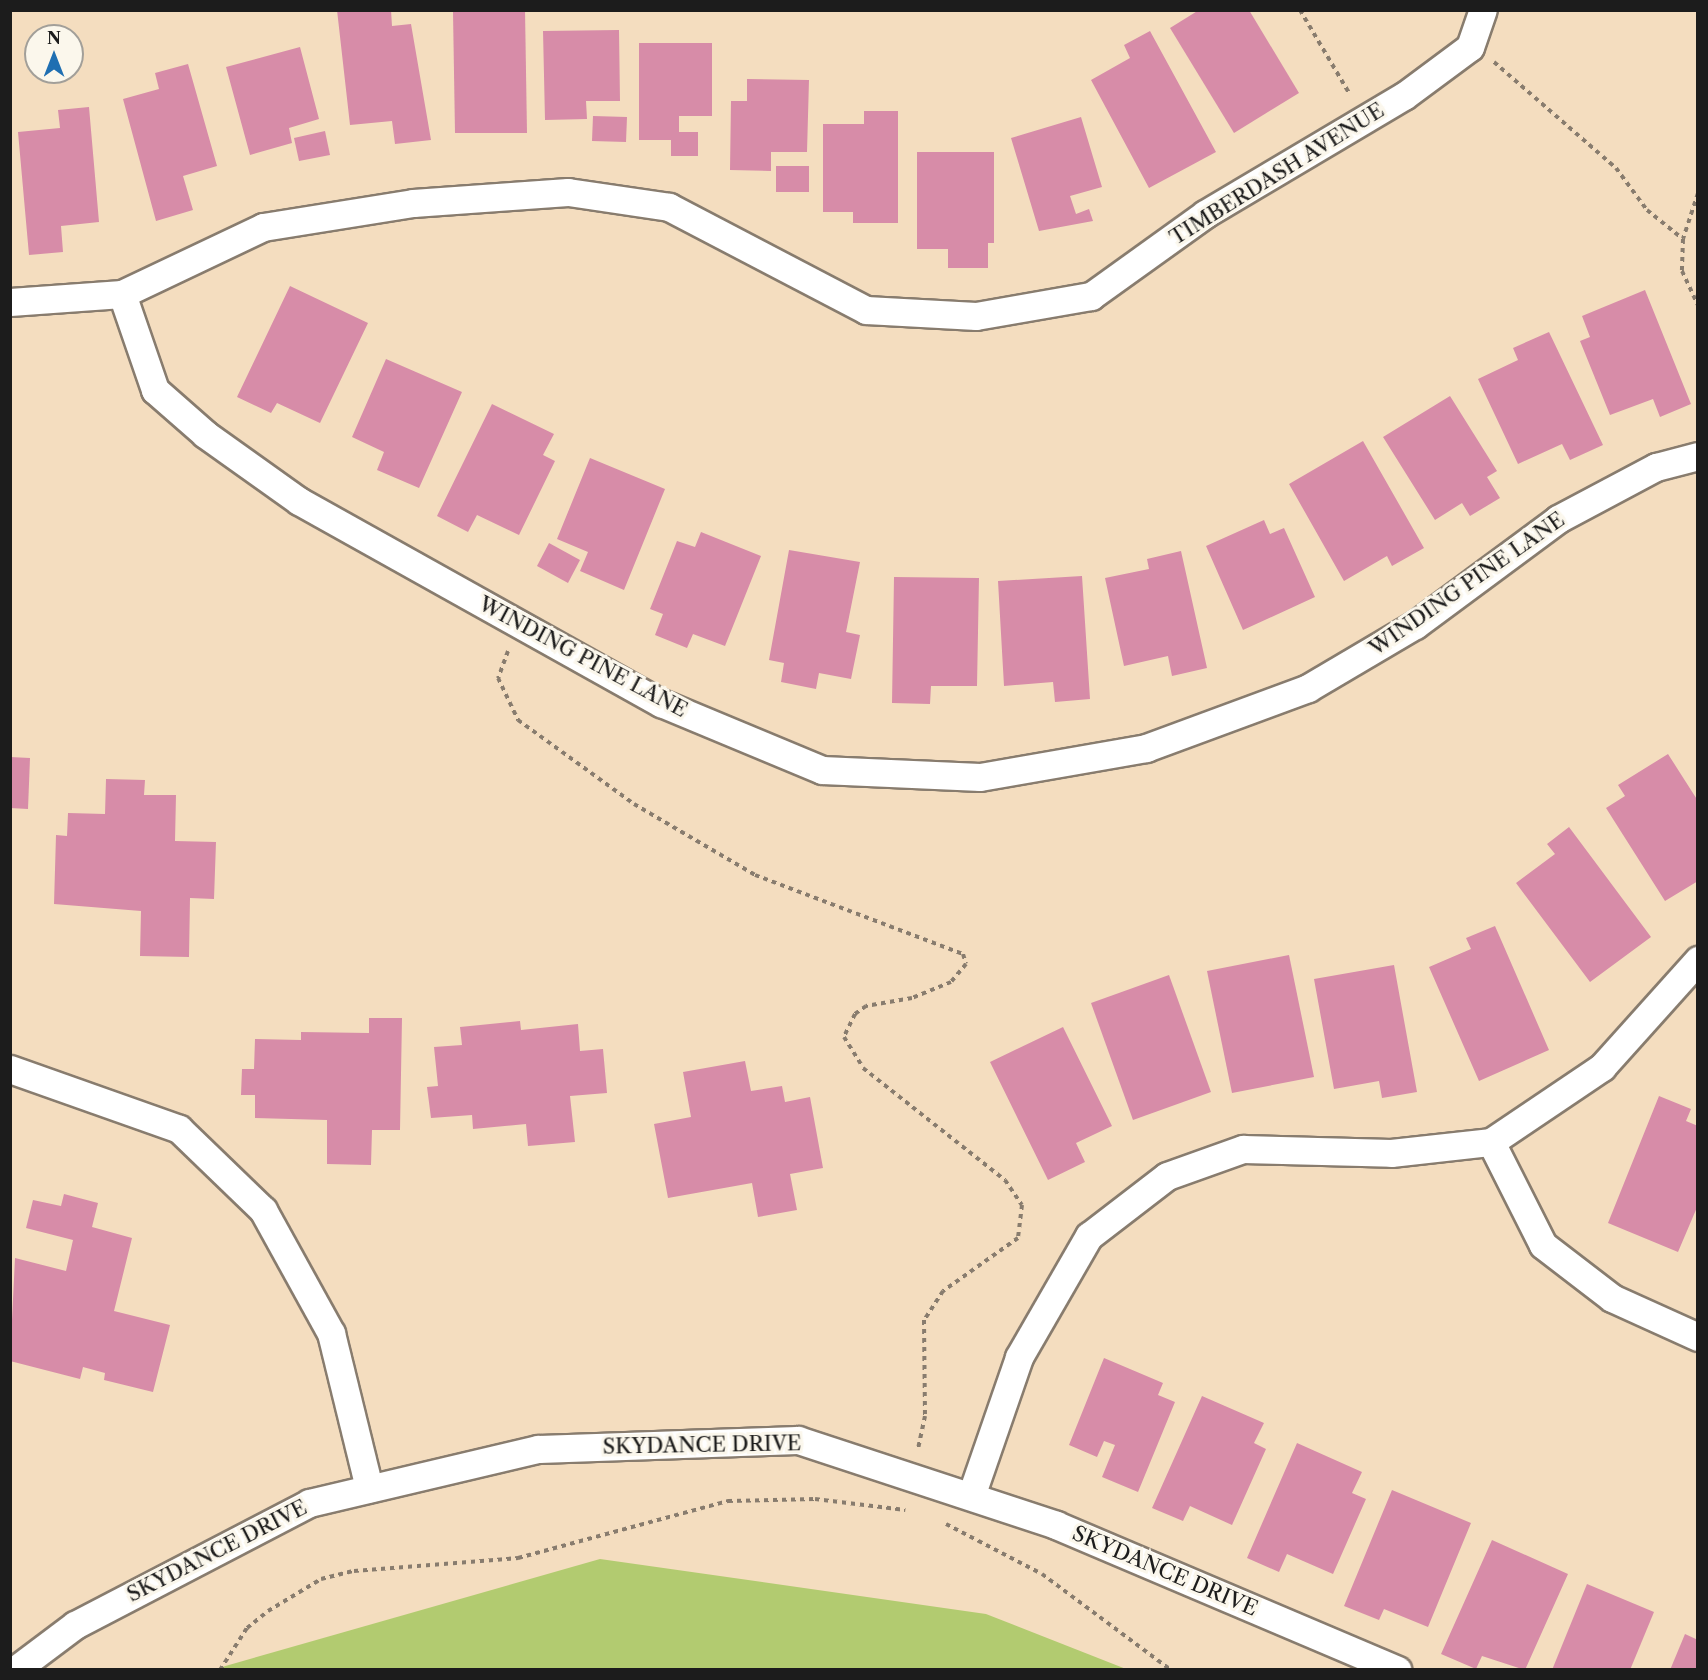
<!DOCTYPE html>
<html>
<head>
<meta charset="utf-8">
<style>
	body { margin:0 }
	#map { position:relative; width:1708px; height:1680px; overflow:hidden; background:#f4ddbf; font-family:"Libre Caslon Text",serif }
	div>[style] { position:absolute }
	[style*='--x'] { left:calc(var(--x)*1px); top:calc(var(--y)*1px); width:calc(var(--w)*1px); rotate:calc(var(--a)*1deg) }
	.green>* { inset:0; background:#b2cb70 }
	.building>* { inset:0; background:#d78ca8 }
	.path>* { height:4px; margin-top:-2px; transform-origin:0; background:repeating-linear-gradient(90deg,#887c6e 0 4.5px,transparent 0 9px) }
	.roads { filter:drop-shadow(2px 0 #887c6e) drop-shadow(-2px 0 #887c6e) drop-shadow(0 2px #887c6e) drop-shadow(0 -2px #887c6e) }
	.minor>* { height:27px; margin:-13.5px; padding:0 13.5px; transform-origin:13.5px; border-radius:13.5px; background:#fff }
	span { translate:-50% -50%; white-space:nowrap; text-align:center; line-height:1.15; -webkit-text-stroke:6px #fbf7ec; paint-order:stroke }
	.street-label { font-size:21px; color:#1c1c1c }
	.frame { position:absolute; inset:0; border:12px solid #1c1c1c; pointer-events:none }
	.north { position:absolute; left:24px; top:24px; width:60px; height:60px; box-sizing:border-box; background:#fbf7ec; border:2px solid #a29f99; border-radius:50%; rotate:0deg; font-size:16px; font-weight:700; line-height:24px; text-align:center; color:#1c1c1c }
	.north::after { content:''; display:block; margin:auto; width:21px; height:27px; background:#1f6fb2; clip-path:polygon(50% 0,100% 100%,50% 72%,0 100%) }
</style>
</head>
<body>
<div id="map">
	<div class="green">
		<div style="clip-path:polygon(600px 1559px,986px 1614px,1126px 1669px,215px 1669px)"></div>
	</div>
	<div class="building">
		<div style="clip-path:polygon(337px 10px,391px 10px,392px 26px,411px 24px,431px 140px,395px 144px,392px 121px,350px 125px)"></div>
		<div style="clip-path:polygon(525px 10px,527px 133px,455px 133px,453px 12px)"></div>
		<div style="clip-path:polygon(1199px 10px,1249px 10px,1299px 93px,1234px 133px,1170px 28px)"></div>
		<div style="clip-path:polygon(619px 30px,620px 101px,586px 101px,587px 119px,545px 120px,543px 31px)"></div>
		<div style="clip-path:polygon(1150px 31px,1216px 152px,1149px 188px,1091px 80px,1130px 58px,1124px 45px)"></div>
		<div style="clip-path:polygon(639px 43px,712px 43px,712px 116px,679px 116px,679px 132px,698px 132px,698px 156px,671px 156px,671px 140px,639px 140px)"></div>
		<div style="clip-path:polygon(300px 47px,319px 119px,289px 128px,292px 143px,250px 155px,226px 67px)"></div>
		<div style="clip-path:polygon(188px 64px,217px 166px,183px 176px,193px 210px,156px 221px,123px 99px,159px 89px,155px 73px)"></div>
		<div style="clip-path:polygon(747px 79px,809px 80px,807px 152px,771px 152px,771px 171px,730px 170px,731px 101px,747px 101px)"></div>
		<div style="clip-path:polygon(89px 107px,99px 222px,61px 226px,63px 252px,29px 255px,18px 132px,60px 128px,58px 110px)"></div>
		<div style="clip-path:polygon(864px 111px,898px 111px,898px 223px,853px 223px,853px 212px,823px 212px,823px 124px,864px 124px)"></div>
		<div style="clip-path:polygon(593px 116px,627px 117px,626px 142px,592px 141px)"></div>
		<div style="clip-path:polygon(1081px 117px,1102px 187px,1070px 196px,1076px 214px,1089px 209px,1093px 221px,1039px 231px,1011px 138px)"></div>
		<div style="clip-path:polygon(325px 131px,330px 155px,299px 161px,294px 138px)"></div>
		<div style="clip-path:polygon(917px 152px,994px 152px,994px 243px,988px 243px,988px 268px,948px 268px,948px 249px,917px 249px)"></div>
		<div style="clip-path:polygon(776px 166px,809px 166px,809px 192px,776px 192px)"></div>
		<div style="clip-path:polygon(290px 286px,368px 323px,320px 423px,277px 403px,271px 413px,237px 397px)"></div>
		<div style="clip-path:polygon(1645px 290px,1691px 404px,1660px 417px,1653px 399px,1610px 415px,1580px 341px,1590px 337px,1582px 316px)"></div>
		<div style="clip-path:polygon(1549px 332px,1603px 445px,1570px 460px,1562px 444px,1518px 464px,1478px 379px,1518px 360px,1513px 348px)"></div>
		<div style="clip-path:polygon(386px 359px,462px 392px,419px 488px,377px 470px,384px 452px,352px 437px)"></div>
		<div style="clip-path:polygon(1450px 396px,1497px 471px,1487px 477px,1500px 498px,1470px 516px,1462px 503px,1435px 520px,1383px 437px)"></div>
		<div style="clip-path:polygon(492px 404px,554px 434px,543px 455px,555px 461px,519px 535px,477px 515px,468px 532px,437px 516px)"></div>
		<div style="clip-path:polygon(1363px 441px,1424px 548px,1392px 566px,1387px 556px,1344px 581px,1289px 484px)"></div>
		<div style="clip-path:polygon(590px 458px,665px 489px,624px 590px,580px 571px,588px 552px,557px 539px)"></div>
		<div style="clip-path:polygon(1264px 520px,1270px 534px,1284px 528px,1315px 597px,1243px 630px,1206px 546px)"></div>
		<div style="clip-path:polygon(701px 532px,761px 556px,725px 646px,693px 634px,687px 648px,655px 635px,663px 614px,650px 609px,677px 541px,695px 547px)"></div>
		<div style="clip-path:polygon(549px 543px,580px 560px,568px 583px,537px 566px)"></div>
		<div style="clip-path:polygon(789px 550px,860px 562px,846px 632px,860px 635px,851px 679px,819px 673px,816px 689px,781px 682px,784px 663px,769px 660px)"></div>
		<div style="clip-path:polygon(1181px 551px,1207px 668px,1172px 676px,1168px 656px,1124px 666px,1105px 578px,1149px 569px,1147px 559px)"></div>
		<div style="clip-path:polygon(1082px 576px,1090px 699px,1055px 702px,1053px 682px,1004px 686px,998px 581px)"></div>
		<div style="clip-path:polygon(894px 577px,979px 578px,977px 686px,931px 686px,930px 704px,892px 703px)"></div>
		<div style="clip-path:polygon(1668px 754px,1698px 801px,1698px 881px,1665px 901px,1606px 808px,1625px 796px,1618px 785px)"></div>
		<div style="clip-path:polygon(10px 757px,30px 758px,28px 809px,10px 808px)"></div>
		<div style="clip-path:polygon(106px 779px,145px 780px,144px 795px,176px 795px,175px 841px,216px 842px,214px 899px,190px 898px,189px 957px,140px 956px,141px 911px,54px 904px,56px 835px,67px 836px,68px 813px,105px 814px)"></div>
		<div style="clip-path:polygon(1569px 827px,1651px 937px,1590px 982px,1516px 883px,1555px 854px,1547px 844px)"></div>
		<div style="clip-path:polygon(1495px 926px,1549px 1050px,1479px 1081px,1429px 967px,1471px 949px,1466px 938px)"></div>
		<div style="clip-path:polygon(1289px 955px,1314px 1077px,1232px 1093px,1207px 971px)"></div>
		<div style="clip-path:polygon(1394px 965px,1417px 1092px,1382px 1098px,1379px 1081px,1334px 1089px,1314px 979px)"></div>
		<div style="clip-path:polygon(1169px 975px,1211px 1092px,1133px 1120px,1091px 1003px)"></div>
		<div style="clip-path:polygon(369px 1018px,402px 1018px,400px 1130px,372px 1130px,371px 1165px,327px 1164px,327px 1120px,255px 1118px,255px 1095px,241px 1095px,242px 1069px,254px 1069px,255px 1039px,301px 1040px,301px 1032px,369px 1033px)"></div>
		<div style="clip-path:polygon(520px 1021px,521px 1030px,578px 1024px,580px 1051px,603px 1049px,607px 1093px,570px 1096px,575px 1142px,528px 1146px,526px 1124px,473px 1129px,472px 1115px,431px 1118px,427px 1087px,438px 1086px,434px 1047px,462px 1045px,460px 1027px)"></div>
		<div style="clip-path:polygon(1063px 1027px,1112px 1126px,1076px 1143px,1085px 1162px,1048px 1180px,990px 1062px)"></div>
		<div style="clip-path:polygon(745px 1061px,751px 1091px,782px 1086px,785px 1102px,810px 1097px,823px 1168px,790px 1174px,797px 1210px,758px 1217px,752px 1183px,668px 1198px,654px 1124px,691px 1117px,683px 1072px)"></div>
		<div style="clip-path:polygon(1659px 1096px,1691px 1109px,1686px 1121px,1698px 1126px,1698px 1205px,1678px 1252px,1608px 1223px)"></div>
		<div style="clip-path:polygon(64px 1194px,98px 1203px,92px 1227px,132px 1238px,114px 1311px,170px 1325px,153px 1392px,104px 1380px,105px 1373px,83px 1367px,80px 1379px,10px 1361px,15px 1258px,66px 1271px,73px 1240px,26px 1228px,33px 1200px,61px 1206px)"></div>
		<div style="clip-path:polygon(1104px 1358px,1163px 1383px,1158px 1395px,1175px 1402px,1138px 1492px,1102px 1477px,1115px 1445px,1104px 1441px,1097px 1457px,1069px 1445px)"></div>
		<div style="clip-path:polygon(1202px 1396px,1264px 1423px,1254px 1443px,1266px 1449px,1232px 1525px,1190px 1506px,1183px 1521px,1152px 1508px)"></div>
		<div style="clip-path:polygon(1297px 1443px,1362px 1472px,1352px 1493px,1366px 1499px,1333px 1574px,1287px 1554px,1279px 1572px,1247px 1558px)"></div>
		<div style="clip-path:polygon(1392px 1490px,1471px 1523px,1428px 1627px,1384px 1609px,1379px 1620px,1344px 1606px)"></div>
		<div style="clip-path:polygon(1492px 1540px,1568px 1574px,1525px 1670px,1482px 1656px,1476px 1669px,1441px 1654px)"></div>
		<div style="clip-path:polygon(1587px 1584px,1654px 1612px,1630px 1670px,1552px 1670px)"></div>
		<div style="clip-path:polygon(1685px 1634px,1698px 1640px,1698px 1670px,1670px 1670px)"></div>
	</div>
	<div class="path">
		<div style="--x:1300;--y:10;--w:96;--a:59.4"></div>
		<div style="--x:1494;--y:62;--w:162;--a:41"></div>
		<div style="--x:1616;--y:168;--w:52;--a:53.6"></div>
		<div style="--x:1647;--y:210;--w:46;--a:38.9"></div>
		<div style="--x:1698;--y:193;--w:48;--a:108.1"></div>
		<div style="--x:1683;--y:239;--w:32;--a:92"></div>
		<div style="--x:1682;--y:271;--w:38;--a:65"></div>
		<div style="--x:508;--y:651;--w:29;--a:110"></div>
		<div style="--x:498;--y:678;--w:47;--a:64.5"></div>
		<div style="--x:518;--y:720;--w:143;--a:35.9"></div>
		<div style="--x:634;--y:804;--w:140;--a:30.4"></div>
		<div style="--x:755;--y:875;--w:222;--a:20.8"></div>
		<div style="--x:963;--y:954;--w:10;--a:73"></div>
		<div style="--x:966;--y:964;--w:23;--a:130"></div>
		<div style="--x:951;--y:982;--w:42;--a:157.7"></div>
		<div style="--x:912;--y:998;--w:47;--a:170.1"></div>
		<div style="--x:866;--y:1006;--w:14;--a:144"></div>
		<div style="--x:855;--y:1014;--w:25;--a:116"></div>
		<div style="--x:844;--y:1037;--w:36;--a:58"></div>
		<div style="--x:863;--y:1068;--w:181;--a:38.3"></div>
		<div style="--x:1005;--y:1180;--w:30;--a:56"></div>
		<div style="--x:1022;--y:1205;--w:33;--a:97"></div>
		<div style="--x:1018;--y:1238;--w:92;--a:144.8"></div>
		<div style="--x:943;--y:1291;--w:35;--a:123"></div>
		<div style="--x:924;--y:1320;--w:96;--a:89.4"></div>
		<div style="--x:925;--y:1416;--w:33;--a:102"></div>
		<div style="--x:946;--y:1524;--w:108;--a:27.5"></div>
		<div style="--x:1042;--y:1574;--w:161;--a:36.7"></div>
		<div style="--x:220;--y:1670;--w:50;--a:-57.3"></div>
		<div style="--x:247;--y:1628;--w:27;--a:-39"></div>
		<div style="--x:268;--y:1611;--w:62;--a:-31.1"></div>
		<div style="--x:321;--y:1579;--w:34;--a:-14"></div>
		<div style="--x:354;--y:1571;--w:165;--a:-4.5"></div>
		<div style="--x:518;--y:1558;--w:218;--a:-15.2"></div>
		<div style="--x:728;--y:1501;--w:87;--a:-1.3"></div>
		<div style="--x:815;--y:1499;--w:91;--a:7"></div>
	</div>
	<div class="roads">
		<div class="minor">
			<div style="--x:122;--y:294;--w:102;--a:71"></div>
			<div style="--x:155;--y:390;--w:67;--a:41.3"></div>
			<div style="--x:205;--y:434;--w:115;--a:35.5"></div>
			<div style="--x:299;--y:501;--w:415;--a:29.2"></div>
			<div style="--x:661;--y:703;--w:174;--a:22.6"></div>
			<div style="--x:822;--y:770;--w:158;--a:2.5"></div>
			<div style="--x:980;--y:777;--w:169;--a:-9.9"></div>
			<div style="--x:1146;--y:748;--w:173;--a:-20.3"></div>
			<div style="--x:1308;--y:688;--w:124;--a:-30.5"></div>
			<div style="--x:1415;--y:625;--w:178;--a:-36.5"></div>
			<div style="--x:1558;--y:519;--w:111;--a:-28"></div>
			<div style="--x:1656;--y:467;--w:43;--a:-14.7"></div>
			<div style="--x:10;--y:302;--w:112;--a:-4.1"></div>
			<div style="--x:122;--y:294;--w:156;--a:-25.4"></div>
			<div style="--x:263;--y:227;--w:152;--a:-9.1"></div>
			<div style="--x:413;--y:203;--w:155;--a:-4.1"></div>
			<div style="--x:568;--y:192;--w:102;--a:8.4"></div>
			<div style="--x:669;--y:207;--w:222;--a:27.6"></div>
			<div style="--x:866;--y:310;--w:110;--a:3.1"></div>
			<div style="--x:976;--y:316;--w:117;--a:-9.9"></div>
			<div style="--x:1091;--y:296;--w:140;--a:-35.7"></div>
			<div style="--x:1205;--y:214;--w:231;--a:-30.7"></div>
			<div style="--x:1404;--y:96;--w:82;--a:-36.6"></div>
			<div style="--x:1470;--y:47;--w:39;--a:-71"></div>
			<div style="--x:10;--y:1069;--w:179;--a:19.5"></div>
			<div style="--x:179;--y:1129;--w:117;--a:44"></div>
			<div style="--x:263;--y:1210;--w:141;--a:61.1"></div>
			<div style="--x:331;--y:1333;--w:160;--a:76.2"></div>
			<div style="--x:1491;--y:1142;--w:115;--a:63.2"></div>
			<div style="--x:1543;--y:1245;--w:87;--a:37.5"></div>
			<div style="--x:1612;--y:1298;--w:94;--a:24.4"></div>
			<div style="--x:971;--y:1496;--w:147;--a:-70.9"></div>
			<div style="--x:1019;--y:1357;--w:140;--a:-60"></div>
			<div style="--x:1089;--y:1236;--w:98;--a:-37.6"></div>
			<div style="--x:1167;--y:1176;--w:81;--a:-19.6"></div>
			<div style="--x:1243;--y:1149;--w:148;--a:1.5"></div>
			<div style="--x:1391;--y:1153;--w:101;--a:-6.3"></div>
			<div style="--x:1491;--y:1142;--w:134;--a:-34"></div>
			<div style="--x:1602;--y:1067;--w:144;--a:-48.1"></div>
			<div style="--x:15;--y:1670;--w:75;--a:-36.9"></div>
			<div style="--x:75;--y:1625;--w:264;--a:-27.5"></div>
			<div style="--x:309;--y:1503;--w:235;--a:-13.3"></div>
			<div style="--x:538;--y:1449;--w:260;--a:-2"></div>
			<div style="--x:798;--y:1440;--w:272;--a:18.2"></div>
			<div style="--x:1056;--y:1525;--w:371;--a:23"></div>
		</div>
	</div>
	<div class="street-label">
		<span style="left:1277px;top:174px;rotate:-32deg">TIMBERDASH AVENUE</span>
		<span style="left:1467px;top:584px;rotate:-35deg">WINDING PINE LANE</span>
		<span style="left:583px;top:657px;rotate:28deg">WINDING PINE LANE</span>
		<span style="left:702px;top:1445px;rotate:-1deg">SKYDANCE DRIVE</span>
		<span style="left:217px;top:1551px;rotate:-27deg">SKYDANCE DRIVE</span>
		<span style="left:1165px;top:1571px;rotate:23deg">SKYDANCE DRIVE</span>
	</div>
	<div class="frame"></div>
	<div class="north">N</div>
</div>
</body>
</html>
